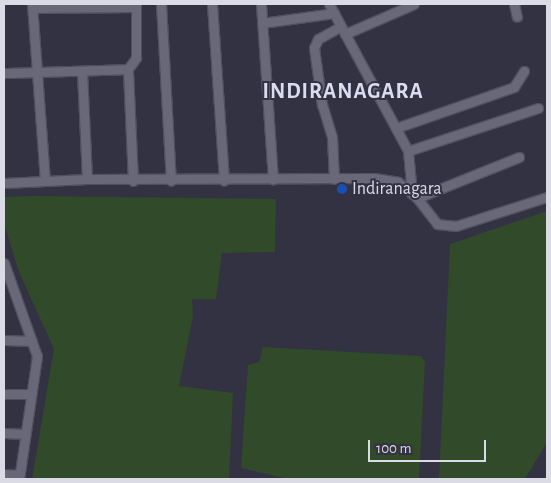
<!DOCTYPE html>
<html>
<head>
<meta charset="utf-8">
<style>
	body { margin:0 }
	#map { position:relative; width:551px; height:483px; overflow:hidden; background:#323242; font-family:"Alegreya Sans",sans-serif }
	div>[style] { position:absolute }
	[style*='--x'] { left:calc(var(--x)*1px); top:calc(var(--y)*1px); width:calc(var(--w)*1px); rotate:calc(var(--a)*1deg) }
	.green>* { inset:0; background:#314a29 }
	.roads { filter:drop-shadow(1px 0 #50505d) drop-shadow(-1px 0 #50505d) drop-shadow(0 1px #50505d) drop-shadow(0 -1px #50505d) }
	.minor>* { height:9px; margin:-4.5px; padding:0 4.5px; transform-origin:4.5px; border-radius:4.5px; background:#686879 }
	.dots>* { width:14px; height:14px; translate:-50% -50%; box-sizing:border-box; border:2px solid #323242; border-radius:50% }
	span { translate:-50% -50%; white-space:nowrap; text-align:center; line-height:1.15; -webkit-text-stroke:4px #323242; paint-order:stroke }
	.poi-label { font-size:18px; color:#dbdbe5 }
	.left { translate:0 -50%; text-align:left }
	.district-label { font-size:22px; color:#dbdcf0; font-weight:700; letter-spacing:1px }
	.frame { position:absolute; inset:0; border:5px solid #dbdbe5; pointer-events:none }
	.scale { position:absolute; left:368px; top:440px; width:118px; height:22px; box-sizing:border-box; border:2px solid #dbdbe5; border-top:0; padding-left:6px; font-size:15px; line-height:18px; white-space:nowrap; color:#dbdbe5; -webkit-text-stroke:4px #323242; paint-order:stroke }
</style>
</head>
<body>
<div id="map">
	<div class="green">
		<div style="clip-path:polygon(33px 196px,276px 199px,275px 252px,222px 253px,216px 299px,192px 299px,193px 316px,179px 386px,233px 393px,229px 479px,32px 479px,54px 349px,19px 272px,4px 224px,4px 197px)"></div>
		<div style="clip-path:polygon(547px 211px,547px 442px,525px 479px,439px 479px,450px 244px)"></div>
		<div style="clip-path:polygon(263px 347px,421px 356px,425px 362px,419px 479px,288px 479px,241px 468px,248px 365px,259px 362px)"></div>
	</div>
	<div class="roads">
		<div class="minor">
			<div style="--x:32;--y:4;--w:176;--a:85.8"></div>
			<div style="--x:161;--y:4;--w:177;--a:86.8"></div>
			<div style="--x:212;--y:4;--w:177;--a:86.1"></div>
			<div style="--x:261;--y:4;--w:176;--a:86.1"></div>
			<div style="--x:329;--y:4;--w:167;--a:61.7"></div>
			<div style="--x:408;--y:151;--w:43;--a:84.7"></div>
			<div style="--x:514;--y:4;--w:13;--a:77"></div>
			<div style="--x:32;--y:8;--w:104;--a:-0.6"></div>
			<div style="--x:262;--y:23;--w:73;--a:-7.9"></div>
			<div style="--x:345;--y:34;--w:75;--a:-23.5"></div>
			<div style="--x:82;--y:72;--w:107;--a:87.3"></div>
			<div style="--x:4;--y:73;--w:124;--a:-1.8"></div>
			<div style="--x:396;--y:128;--w:125;--a:-19.2"></div>
			<div style="--x:514;--y:87;--w:19;--a:-58"></div>
			<div style="--x:408;--y:151;--w:137;--a:-18.3"></div>
			<div style="--x:334;--y:179;--w:42;--a:-92.7"></div>
			<div style="--x:332;--y:137;--w:34;--a:-107"></div>
			<div style="--x:322;--y:105;--w:58;--a:-98"></div>
			<div style="--x:314;--y:48;--w:10;--a:-66"></div>
			<div style="--x:318;--y:39;--w:26;--a:-29"></div>
			<div style="--x:133;--y:181;--w:112;--a:-92.6"></div>
			<div style="--x:128;--y:69;--w:14;--a:-54"></div>
			<div style="--x:136;--y:58;--w:54;--a:-90"></div>
			<div style="--x:4;--y:183;--w:83;--a:-2.8"></div>
			<div style="--x:87;--y:179;--w:287;--a:-0.2"></div>
			<div style="--x:374;--y:178;--w:24;--a:9"></div>
			<div style="--x:398;--y:182;--w:25;--a:40"></div>
			<div style="--x:417;--y:198;--w:33;--a:52"></div>
			<div style="--x:437;--y:224;--w:19;--a:6"></div>
			<div style="--x:456;--y:226;--w:96;--a:-17.7"></div>
			<div style="--x:417;--y:198;--w:110;--a:-21.9"></div>
			<div style="--x:4;--y:263;--w:99;--a:70.5"></div>
			<div style="--x:37;--y:356;--w:124;--a:98.3"></div>
			<div style="--x:4;--y:340;--w:28;--a:2"></div>
			<div style="--x:4;--y:394;--w:27;--a:0"></div>
			<div style="--x:4;--y:433;--w:21;--a:3"></div>
			<div style="--x:4;--y:474;--w:15;--a:4"></div>
		</div>
	</div>
	<div class="dots">
		<div style="left:342px;top:189px;background:#1a4fb4"></div>
	</div>
	<div class="poi-label">
		<span class="left" style="left:352px;top:189px">Indiranagara</span>
	</div>
	<div class="district-label">
		<span style="left:343px;top:92px">INDIRANAGARA</span>
	</div>
	<div class="frame"></div>
	<div class="scale">100 m</div>
</div>
</body>
</html>
